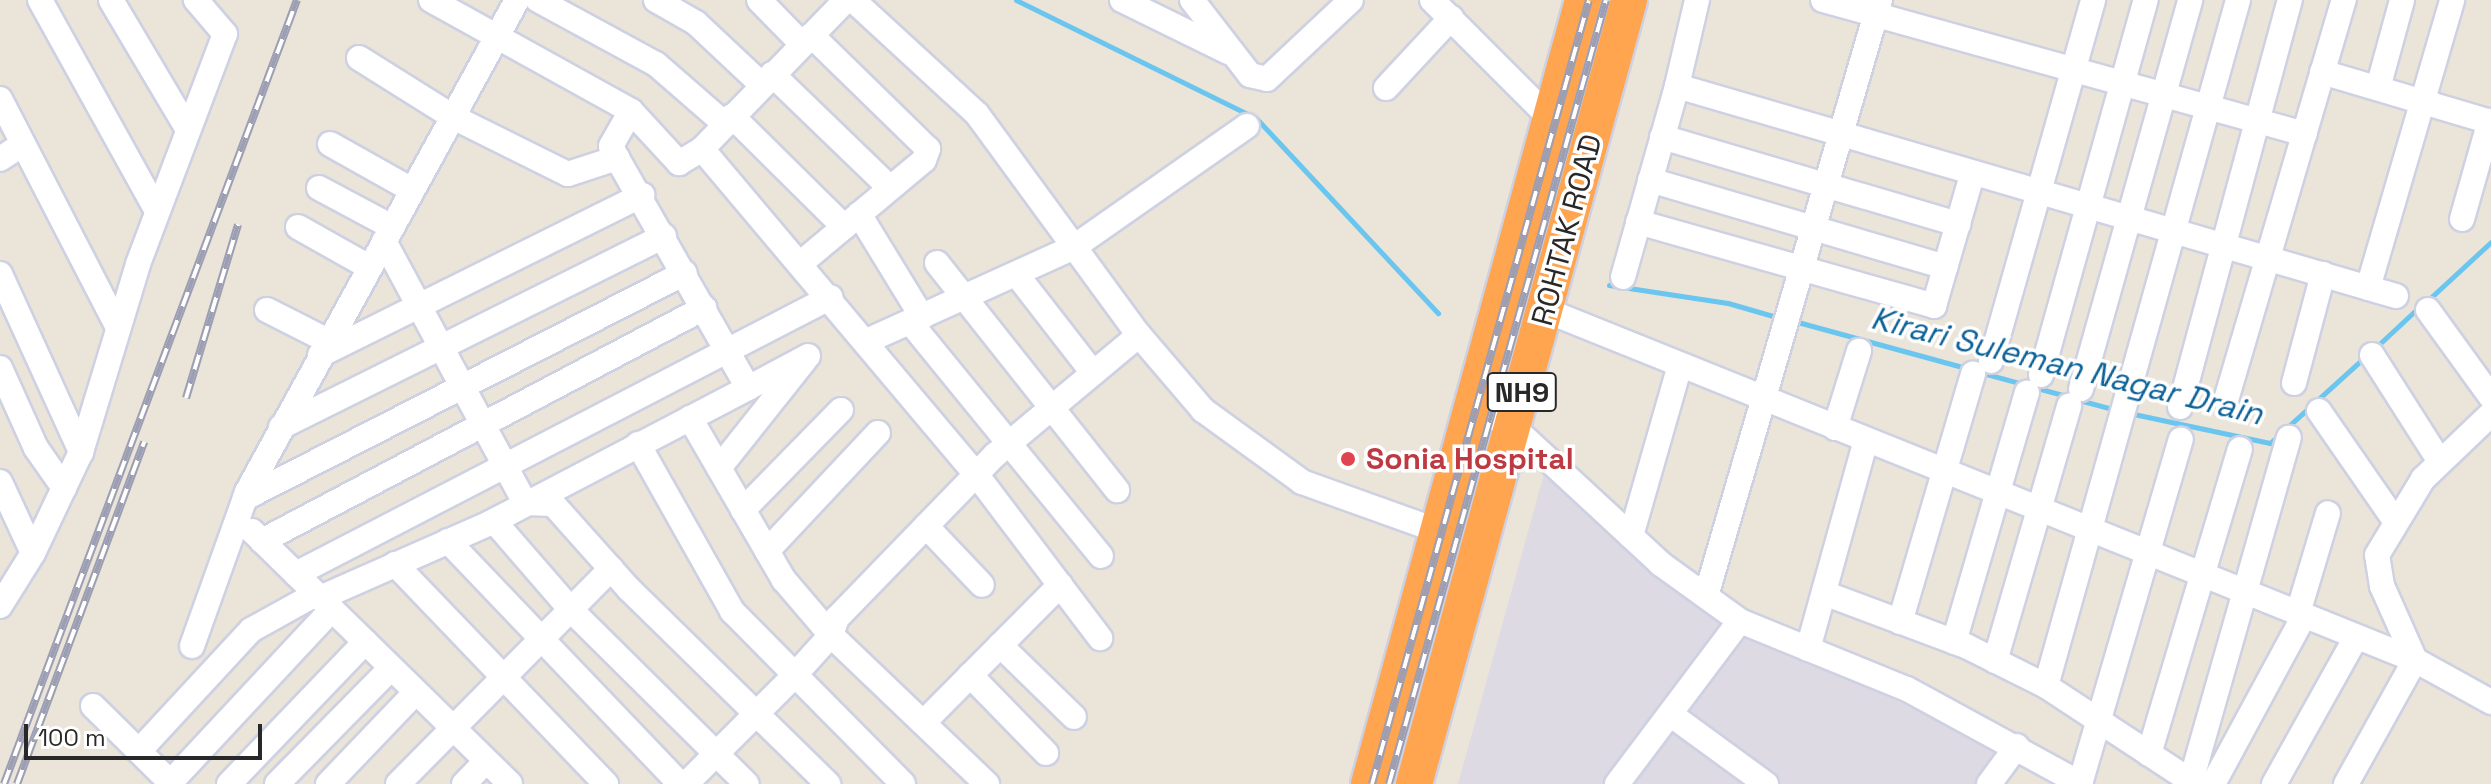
<!DOCTYPE html>
<html>
<head>
<meta charset="utf-8">
<style>
	body { margin:0 }
	#map { position:relative; width:2491px; height:784px; overflow:hidden; background:#ebe4d9; font-family:"Space Grotesk",sans-serif }
	div>[style] { position:absolute }
	[style*='--x'] { left:calc(var(--x)*1px); top:calc(var(--y)*1px); width:calc(var(--w)*1px); rotate:calc(var(--a)*1deg) }
	.industrial>* { inset:0; background:#dddae3 }
	.stream>* { height:5px; margin:-2.5px; padding:0 2.5px; transform-origin:2.5px; border-radius:2.5px; background:#6ac5ef }
	.roads { filter:drop-shadow(2px 0 #ced1e2) drop-shadow(-2px 0 #ced1e2) drop-shadow(0 2px #ced1e2) drop-shadow(0 -2px #ced1e2) }
	.minor>* { height:24px; margin:-12px; padding:0 12px; transform-origin:12px; border-radius:12px; background:#fff }
	.highway>* { height:36px; margin:-18px; padding:0 18px; transform-origin:18px; border-radius:18px; background:#ffa550 }
	.rail>* { height:8px; margin-top:-4px; transform-origin:0; background:repeating-linear-gradient(90deg,#fff 0 15px,#9c9eb3 0 30px); box-sizing:border-box; border-block:2px solid #9c9eb3 }
	.dots>* { width:22px; height:22px; translate:-50% -50%; box-sizing:border-box; border:4px solid #fff; border-radius:50% }
	span { translate:-50% -50%; white-space:nowrap; text-align:center; line-height:1.15; -webkit-text-stroke:7px #fff; paint-order:stroke }
	.shield-label span { padding:2px 6px; background:#fff; border:2px solid; border-radius:6px; -webkit-text-stroke-width:0 }
	.shield-label { font-size:28px; color:#282828; font-weight:700 }
	.street-label { font-size:30px; color:#282828 }
	.health-label { font-size:30px; color:#be3a42; font-weight:700 }
	.left { translate:0 -50%; text-align:left }
	.water-label { font-size:32px; color:#0b6199; font-style:italic }
	.scale { position:absolute; left:24px; top:724px; width:238px; height:36px; box-sizing:border-box; border:4px solid #282828; border-top:0; padding-left:10px; font-size:24px; line-height:28px; white-space:nowrap; color:#282828; -webkit-text-stroke:6px #fff; paint-order:stroke }
</style>
</head>
<body>
<div id="map">
	<div class="industrial">
		<div style="clip-path:polygon(1544px 474px,1716px 618px,2004px 750px,1978px 784px,1458px 784px)"></div>
	</div>
	<div class="stream">
		<div style="--x:1016;--y:0;--w:267;--a:26.2"></div>
		<div style="--x:1256;--y:118;--w:267;--a:47"></div>
		<div style="--x:1609;--y:285;--w:120;--a:8.6"></div>
		<div style="--x:1728;--y:303;--w:54;--a:16.1"></div>
		<div style="--x:2427;--y:301;--w:87;--a:-42.7"></div>
		<div style="--x:1794;--y:321;--w:181;--a:15.3"></div>
		<div style="--x:2374;--y:349;--w:62;--a:-43"></div>
		<div style="--x:1979;--y:372;--w:46;--a:15.3"></div>
		<div style="--x:2033;--y:387;--w:38;--a:15"></div>
		<div style="--x:2079;--y:400;--w:38;--a:15"></div>
		<div style="--x:2129;--y:413;--w:144;--a:12"></div>
		<div style="--x:2270;--y:443;--w:130;--a:-42.2"></div>
	</div>
	<div class="roads">
		<div class="minor">
			<div style="--x:40;--y:0;--w:241;--a:61"></div>
			<div style="--x:111;--y:0;--w:149;--a:59.3"></div>
			<div style="--x:431;--y:0;--w:229;--a:29"></div>
			<div style="--x:631;--y:111;--w:71;--a:47.3"></div>
			<div style="--x:679;--y:163;--w:27;--a:-31"></div>
			<div style="--x:702;--y:149;--w:207;--a:-46"></div>
			<div style="--x:538;--y:0;--w:134;--a:28.5"></div>
			<div style="--x:656;--y:64;--w:91;--a:41"></div>
			<div style="--x:656;--y:0;--w:46;--a:29.9"></div>
			<div style="--x:696;--y:23;--w:91;--a:43.2"></div>
			<div style="--x:759;--y:0;--w:62;--a:45.7"></div>
			<div style="--x:853;--y:0;--w:168;--a:42.6"></div>
			<div style="--x:977;--y:114;--w:274;--a:53.8"></div>
			<div style="--x:1139;--y:335;--w:99;--a:49.5"></div>
			<div style="--x:1203;--y:410;--w:122;--a:36"></div>
			<div style="--x:1302;--y:482;--w:145;--a:19.7"></div>
			<div style="--x:1122;--y:0;--w:118;--a:26.1"></div>
			<div style="--x:1192;--y:0;--w:95;--a:52.3"></div>
			<div style="--x:1250;--y:75;--w:17;--a:13"></div>
			<div style="--x:1267;--y:79;--w:115;--a:-43.2"></div>
			<div style="--x:1432;--y:0;--w:170;--a:45"></div>
			<div style="--x:1697;--y:0;--w:88;--a:103.1"></div>
			<div style="--x:1677;--y:86;--w:749;--a:16.28"></div>
			<div style="--x:1823;--y:0;--w:500;--a:15.54"></div>
			<div style="--x:359;--y:58;--w:111;--a:32.1"></div>
			<div style="--x:453;--y:117;--w:128;--a:26.4"></div>
			<div style="--x:568;--y:174;--w:52;--a:-18.1"></div>
			<div style="--x:617;--y:158;--w:265;--a:60.3"></div>
			<div style="--x:748;--y:388;--w:68;--a:-28.1"></div>
			<div style="--x:2322;--y:72;--w:176;--a:16.5"></div>
			<div style="--x:772;--y:74;--w:164;--a:44"></div>
			<div style="--x:1386;--y:88;--w:96;--a:-47.1"></div>
			<div style="--x:2378;--y:88;--w:91;--a:-74.7"></div>
			<div style="--x:0;--y:99;--w:255;--a:62.7"></div>
			<div style="--x:732;--y:116;--w:158;--a:44.7"></div>
			<div style="--x:1662;--y:137;--w:309;--a:16.4"></div>
			<div style="--x:330;--y:144;--w:94;--a:29.3"></div>
			<div style="--x:702;--y:149;--w:425;--a:49.9"></div>
			<div style="--x:976;--y:474;--w:206;--a:52.9"></div>
			<div style="--x:617;--y:158;--w:13;--a:-117"></div>
			<div style="--x:611;--y:146;--w:40;--a:-60.3"></div>
			<div style="--x:0;--y:159;--w:27;--a:-33"></div>
			<div style="--x:1650;--y:180;--w:308;--a:16.4"></div>
			<div style="--x:319;--y:188;--w:83;--a:28.1"></div>
			<div style="--x:859;--y:214;--w:121;--a:58.5"></div>
			<div style="--x:2462;--y:219;--w:102;--a:-74.1"></div>
			<div style="--x:1638;--y:222;--w:308;--a:15.8"></div>
			<div style="--x:1934;--y:306;--w:136;--a:-73.8"></div>
			<div style="--x:298;--y:227;--w:81;--a:29.4"></div>
			<div style="--x:384;--y:241;--w:298;--a:61.7"></div>
			<div style="--x:525;--y:503;--w:28;--a:2"></div>
			<div style="--x:553;--y:504;--w:114;--a:48.2"></div>
			<div style="--x:629;--y:589;--w:279;--a:44.4"></div>
			<div style="--x:801;--y:263;--w:160;--a:-39.9"></div>
			<div style="--x:924;--y:160;--w:12;--a:-70"></div>
			<div style="--x:928;--y:149;--w:163;--a:-135.7"></div>
			<div style="--x:937;--y:263;--w:290;--a:51.6"></div>
			<div style="--x:0;--y:274;--w:196;--a:65.5"></div>
			<div style="--x:1017;--y:275;--w:124;--a:52.2"></div>
			<div style="--x:1623;--y:277;--w:198;--a:-74.2"></div>
			<div style="--x:2368;--y:288;--w:300;--a:-73.7"></div>
			<div style="--x:267;--y:310;--w:68;--a:26.9"></div>
			<div style="--x:1545;--y:310;--w:938;--a:21.91"></div>
			<div style="--x:2415;--y:660;--w:87;--a:28.9"></div>
			<div style="--x:2428;--y:310;--w:107;--a:54.1"></div>
			<div style="--x:910;--y:322;--w:302;--a:50.8"></div>
			<div style="--x:867;--y:341;--w:227;--a:-24.4"></div>
			<div style="--x:1074;--y:247;--w:211;--a:-35"></div>
			<div style="--x:320;--y:355;--w:360;--a:-26.4"></div>
			<div style="--x:2372;--y:355;--w:125;--a:57.5"></div>
			<div style="--x:1991;--y:361;--w:375;--a:-74.2"></div>
			<div style="--x:0;--y:368;--w:88;--a:65.8"></div>
			<div style="--x:36;--y:448;--w:49;--a:55"></div>
			<div style="--x:2041;--y:375;--w:389;--a:-74.4"></div>
			<div style="--x:2294;--y:383;--w:113;--a:-75.1"></div>
			<div style="--x:2081;--y:389;--w:404;--a:-74.3"></div>
			<div style="--x:2226;--y:400;--w:417;--a:-73.6"></div>
			<div style="--x:2180;--y:407;--w:422;--a:-74.9"></div>
			<div style="--x:1473;--y:408;--w:43;--a:24.8"></div>
			<div style="--x:1512;--y:426;--w:203;--a:42.8"></div>
			<div style="--x:1661;--y:564;--w:97;--a:35.8"></div>
			<div style="--x:1740;--y:621;--w:180;--a:22.2"></div>
			<div style="--x:1907;--y:689;--w:198;--a:28.6"></div>
			<div style="--x:2319;--y:411;--w:135;--a:55.3"></div>
			<div style="--x:690;--y:418;--w:187;--a:59.9"></div>
			<div style="--x:784;--y:580;--w:72;--a:49.5"></div>
			<div style="--x:831;--y:635;--w:216;--a:43.7"></div>
			<div style="--x:281;--y:427;--w:428;--a:-26.5"></div>
			<div style="--x:1835;--y:428;--w:81;--a:-72.7"></div>
			<div style="--x:638;--y:444;--w:192;--a:60.6"></div>
			<div style="--x:732;--y:611;--w:243;--a:45.3"></div>
			<div style="--x:719;--y:468;--w:137;--a:-51.5"></div>
			<div style="--x:0;--y:482;--w:78;--a:65.1"></div>
			<div style="--x:245;--y:498;--w:494;--a:-27.1"></div>
			<div style="--x:743;--y:510;--w:140;--a:-45.6"></div>
			<div style="--x:494;--y:521;--w:118;--a:49.1"></div>
			<div style="--x:571;--y:610;--w:247;--a:44.7"></div>
			<div style="--x:926;--y:526;--w:81;--a:46.5"></div>
			<div style="--x:252;--y:531;--w:361;--a:44.4"></div>
			<div style="--x:1631;--y:536;--w:178;--a:-74"></div>
			<div style="--x:262;--y:541;--w:500;--a:-27.8"></div>
			<div style="--x:448;--y:541;--w:336;--a:46.3"></div>
			<div style="--x:767;--y:551;--w:162;--a:-46.8"></div>
			<div style="--x:395;--y:564;--w:305;--a:46.2"></div>
			<div style="--x:296;--y:574;--w:602;--a:-27.37"></div>
			<div style="--x:1824;--y:593;--w:152;--a:20.5"></div>
			<div style="--x:1966;--y:646;--w:89;--a:26.6"></div>
			<div style="--x:2046;--y:686;--w:178;--a:33.3"></div>
			<div style="--x:1706;--y:596;--w:621;--a:-73.73"></div>
			<div style="--x:320;--y:598;--w:186;--a:-23.8"></div>
			<div style="--x:490;--y:523;--w:291;--a:-27.6"></div>
			<div style="--x:0;--y:606;--w:62;--a:-58.1"></div>
			<div style="--x:33;--y:553;--w:112;--a:-64.6"></div>
			<div style="--x:81;--y:452;--w:196;--a:-73.1"></div>
			<div style="--x:138;--y:264;--w:246;--a:-69.3"></div>
			<div style="--x:225;--y:34;--w:45;--a:-130.5"></div>
			<div style="--x:2298;--y:613;--w:104;--a:-73.3"></div>
			<div style="--x:1900;--y:622;--w:259;--a:-73.6"></div>
			<div style="--x:1954;--y:642;--w:260;--a:-73.7"></div>
			<div style="--x:1000;--y:645;--w:103;--a:44.2"></div>
			<div style="--x:192;--y:646;--w:164;--a:-70.3"></div>
			<div style="--x:247;--y:492;--w:561;--a:-61.24"></div>
			<div style="--x:1808;--y:649;--w:217;--a:-74.5"></div>
			<div style="--x:1995;--y:661;--w:266;--a:-73.8"></div>
			<div style="--x:970;--y:675;--w:109;--a:45.7"></div>
			<div style="--x:2046;--y:686;--w:712;--a:-74.36"></div>
			<div style="--x:93;--y:706;--w:111;--a:44.6"></div>
			<div style="--x:1670;--y:714;--w:119;--a:36.1"></div>
			<div style="--x:925;--y:721;--w:192;--a:-45.2"></div>
			<div style="--x:139;--y:751;--w:165;--a:-47.2"></div>
			<div style="--x:251;--y:630;--w:74;--a:-29"></div>
			<div style="--x:2149;--y:754;--w:318;--a:-73.4"></div>
			<div style="--x:2191;--y:781;--w:357;--a:-74.1"></div>
			<div style="--x:169;--y:784;--w:239;--a:-47"></div>
			<div style="--x:229;--y:784;--w:197;--a:-46.2"></div>
			<div style="--x:277;--y:784;--w:163;--a:-45.5"></div>
			<div style="--x:328;--y:784;--w:127;--a:-46.3"></div>
			<div style="--x:398;--y:784;--w:303;--a:-45.3"></div>
			<div style="--x:464;--y:784;--w:32;--a:-46"></div>
			<div style="--x:686;--y:784;--w:151;--a:-45"></div>
			<div style="--x:793;--y:677;--w:57;--a:-47.9"></div>
			<div style="--x:831;--y:635;--w:18;--a:-71"></div>
			<div style="--x:837;--y:618;--w:227;--a:-45.9"></div>
			<div style="--x:995;--y:455;--w:187;--a:-39.8"></div>
			<div style="--x:1617;--y:784;--w:204;--a:-53"></div>
			<div style="--x:1989;--y:784;--w:47;--a:-53.6"></div>
			<div style="--x:2080;--y:784;--w:359;--a:-73.7"></div>
			<div style="--x:2213;--y:784;--w:191;--a:-61.6"></div>
			<div style="--x:2274;--y:784;--w:168;--a:-60.8"></div>
			<div style="--x:2346;--y:784;--w:142;--a:-60.9"></div>
			<div style="--x:2415;--y:660;--w:81;--a:-114"></div>
			<div style="--x:2382;--y:586;--w:31;--a:-99"></div>
			<div style="--x:2377;--y:555;--w:89;--a:-58.8"></div>
			<div style="--x:2423;--y:479;--w:94;--a:-43.7"></div>
		</div>
		<div class="highway">
			<div style="--x:1369;--y:784;--w:813;--a:-74.73"></div>
			<div style="--x:1414;--y:784;--w:813;--a:-74.66"></div>
		</div>
	</div>
	<div class="rail">
		<div style="--x:186;--y:398;--w:181;--a:-73.3"></div>
		<div style="--x:4;--y:784;--w:837;--a:-69.51"></div>
		<div style="--x:17;--y:784;--w:365;--a:-69.6"></div>
		<div style="--x:1372;--y:784;--w:813;--a:-74.53"></div>
		<div style="--x:1389;--y:784;--w:813;--a:-74.53"></div>
	</div>
	<div class="dots">
		<div style="left:1348px;top:459px;background:#e0444e"></div>
	</div>
	<div class="shield-label">
		<span style="left:1522px;top:392px">NH9</span>
	</div>
	<div class="street-label">
		<span style="left:1567px;top:230px;rotate:-75deg">ROHTAK ROAD</span>
	</div>
	<div class="health-label">
		<span class="left" style="left:1366px;top:459px">Sonia Hospital</span>
	</div>
	<div class="water-label">
		<span style="left:2067px;top:366px;rotate:14deg">Kirari Suleman Nagar Drain</span>
	</div>
	<div class="scale">100 m</div>
</div>
</body>
</html>
